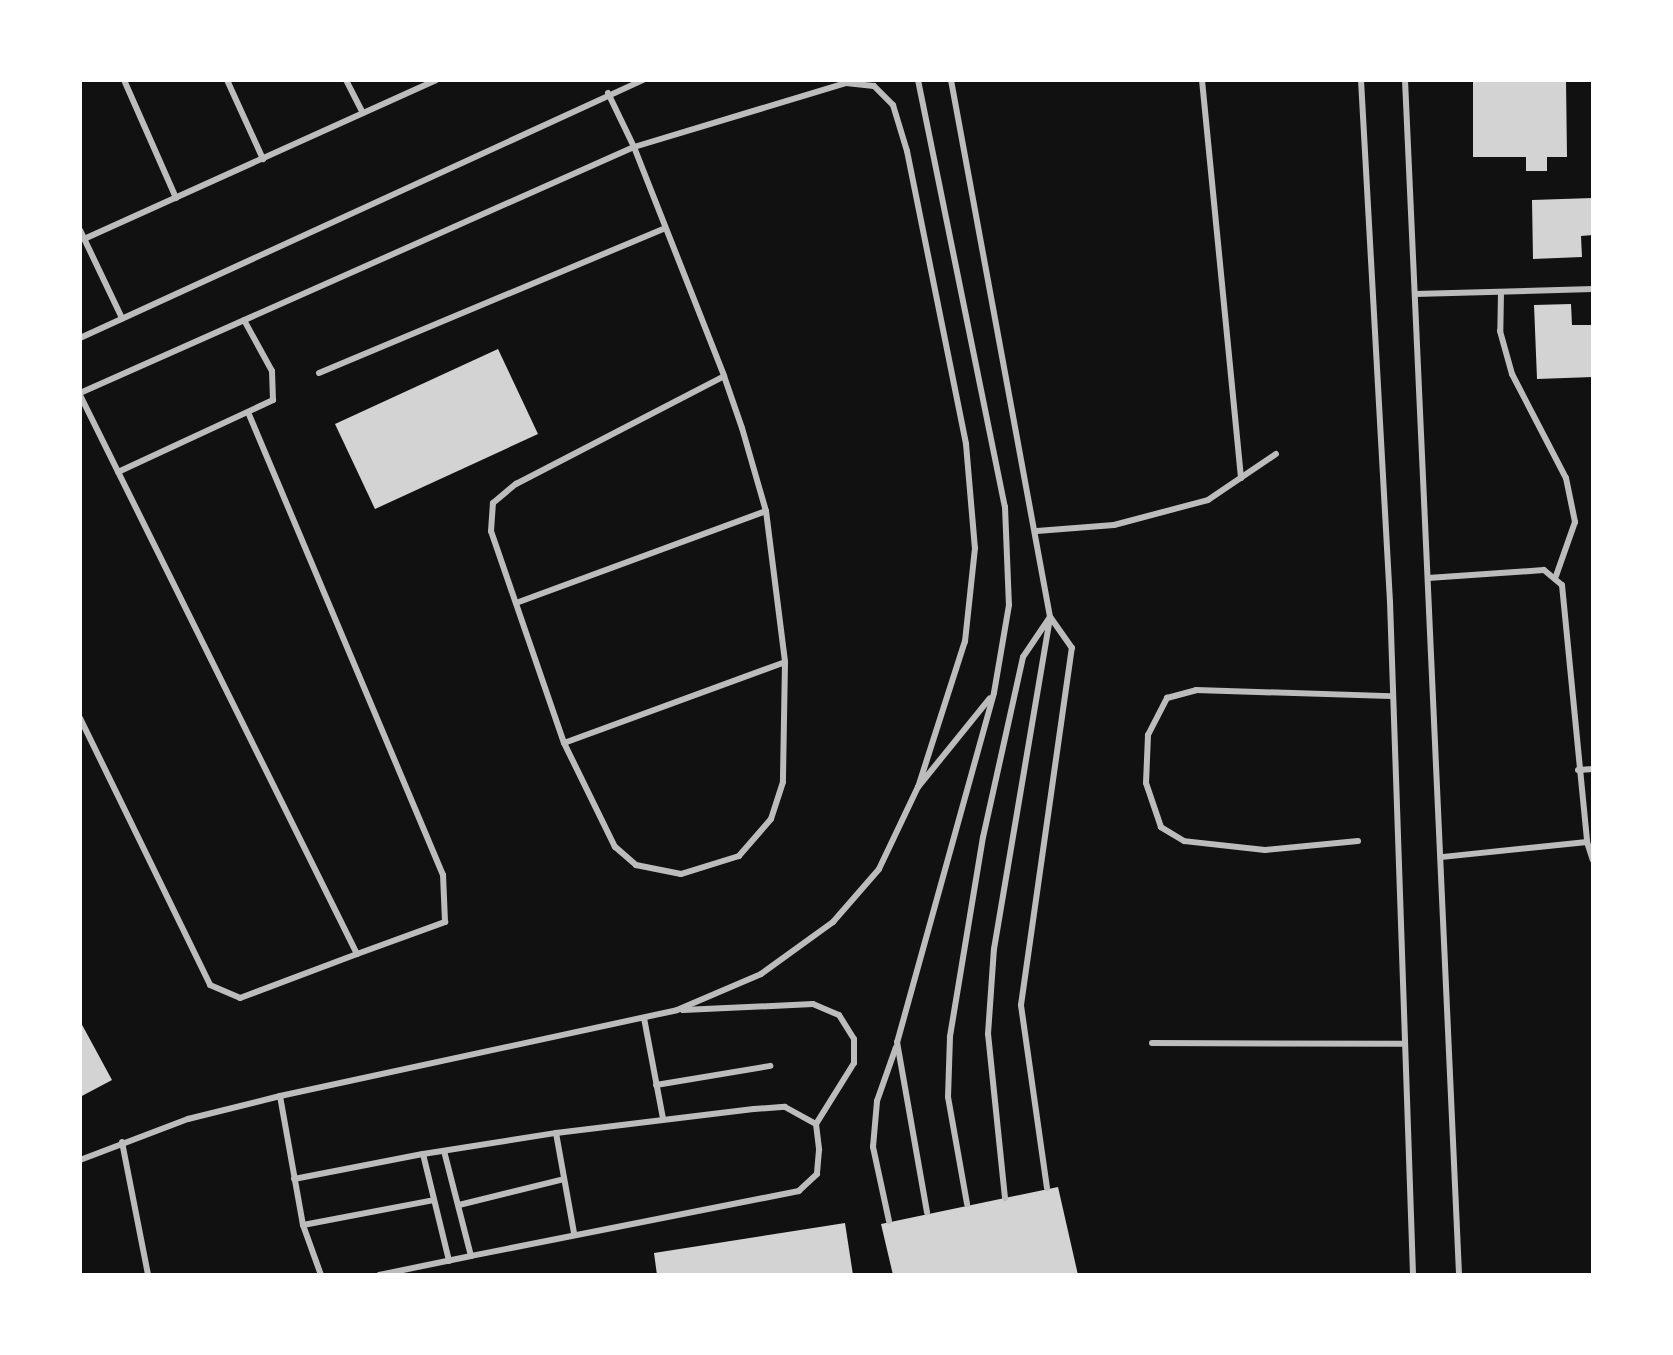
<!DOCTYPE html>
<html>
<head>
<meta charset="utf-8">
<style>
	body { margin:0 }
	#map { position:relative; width:1673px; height:1355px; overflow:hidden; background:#111; font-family:"Alegreya Sans",sans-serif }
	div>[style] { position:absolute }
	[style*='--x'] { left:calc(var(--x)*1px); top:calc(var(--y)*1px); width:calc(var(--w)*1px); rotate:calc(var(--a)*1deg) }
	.building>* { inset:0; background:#d3d3d3 }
	.service>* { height:6px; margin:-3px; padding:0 3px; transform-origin:3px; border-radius:3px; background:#bcbcbc }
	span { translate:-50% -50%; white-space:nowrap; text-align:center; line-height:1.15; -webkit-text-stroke:10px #fff; paint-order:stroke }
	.frame { position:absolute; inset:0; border:82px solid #fff; pointer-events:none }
</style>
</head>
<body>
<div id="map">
	<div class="building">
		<div style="clip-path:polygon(1473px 80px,1566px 80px,1567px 157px,1547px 157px,1547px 171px,1526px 171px,1526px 157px,1473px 157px)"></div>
		<div style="clip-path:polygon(1593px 198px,1593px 235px,1581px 236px,1582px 257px,1533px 259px,1532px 200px)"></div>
		<div style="clip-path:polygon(1571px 304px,1572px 325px,1593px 325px,1593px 377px,1537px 379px,1534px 305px)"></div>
		<div style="clip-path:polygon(498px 349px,538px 434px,375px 509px,335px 424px)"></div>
		<div style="clip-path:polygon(80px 1021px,112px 1080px,80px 1097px)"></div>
		<div style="clip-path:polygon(1058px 1187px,1078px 1275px,893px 1275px,881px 1224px)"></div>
		<div style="clip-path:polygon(845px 1223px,853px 1275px,657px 1275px,654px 1253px)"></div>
	</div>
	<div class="service">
		<div style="--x:124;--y:80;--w:129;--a:66.2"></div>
		<div style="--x:227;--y:80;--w:87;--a:65.5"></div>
		<div style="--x:346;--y:80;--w:37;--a:63"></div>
		<div style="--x:918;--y:80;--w:436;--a:78.5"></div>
		<div style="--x:1005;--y:507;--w:98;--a:87.7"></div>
		<div style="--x:1009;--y:605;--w:89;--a:99.7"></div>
		<div style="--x:994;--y:693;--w:362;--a:105.5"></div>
		<div style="--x:897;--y:1042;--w:173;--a:80"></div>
		<div style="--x:951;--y:80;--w:546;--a:79.55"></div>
		<div style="--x:1050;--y:617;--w:48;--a:124"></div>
		<div style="--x:1023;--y:657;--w:184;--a:102.5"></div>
		<div style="--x:983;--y:837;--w:203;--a:99.4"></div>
		<div style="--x:950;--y:1037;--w:60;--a:91.9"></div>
		<div style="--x:948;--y:1097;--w:109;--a:79.9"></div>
		<div style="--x:1202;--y:80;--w:400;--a:84.4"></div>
		<div style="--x:1361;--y:80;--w:523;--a:86.82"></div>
		<div style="--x:1390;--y:602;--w:673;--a:88.04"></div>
		<div style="--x:1405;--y:80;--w:1196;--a:87.41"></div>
		<div style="--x:608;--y:93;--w:60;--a:64.3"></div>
		<div style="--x:634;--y:147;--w:246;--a:68.5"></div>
		<div style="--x:724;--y:376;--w:55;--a:70.9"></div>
		<div style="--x:742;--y:428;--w:86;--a:73.9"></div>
		<div style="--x:766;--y:511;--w:152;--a:82.8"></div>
		<div style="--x:785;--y:662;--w:120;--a:91"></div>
		<div style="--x:783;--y:782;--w:39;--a:108"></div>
		<div style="--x:771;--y:819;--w:49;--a:130.9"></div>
		<div style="--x:739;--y:856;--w:61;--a:162.8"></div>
		<div style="--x:681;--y:874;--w:46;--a:-168.7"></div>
		<div style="--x:636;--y:865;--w:28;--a:-139"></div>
		<div style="--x:615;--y:847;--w:116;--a:-116.1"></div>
		<div style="--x:564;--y:743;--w:224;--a:-109"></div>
		<div style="--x:491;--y:531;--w:28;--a:-86"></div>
		<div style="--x:493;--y:503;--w:30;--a:-40"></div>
		<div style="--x:516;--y:484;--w:234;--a:-27.4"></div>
		<div style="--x:80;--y:230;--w:98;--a:64.5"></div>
		<div style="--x:84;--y:239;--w:386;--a:-24.3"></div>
		<div style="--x:1501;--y:292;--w:39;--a:91"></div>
		<div style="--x:1500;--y:331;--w:45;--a:74.4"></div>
		<div style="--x:1512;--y:374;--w:117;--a:62.6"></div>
		<div style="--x:1566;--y:478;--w:45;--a:78.4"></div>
		<div style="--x:1575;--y:522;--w:57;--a:109.4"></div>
		<div style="--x:1415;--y:294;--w:178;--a:-1.6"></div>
		<div style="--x:80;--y:338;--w:619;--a:-24.62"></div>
		<div style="--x:319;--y:373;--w:375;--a:-22.7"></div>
		<div style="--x:80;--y:393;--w:606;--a:-23.94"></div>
		<div style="--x:634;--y:147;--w:221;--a:-16.8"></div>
		<div style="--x:846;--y:83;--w:28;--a:6"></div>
		<div style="--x:874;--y:86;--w:27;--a:45"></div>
		<div style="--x:893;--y:105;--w:48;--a:73.1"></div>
		<div style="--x:907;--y:151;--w:299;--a:78.6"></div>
		<div style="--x:966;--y:444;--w:104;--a:85.1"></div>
		<div style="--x:975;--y:548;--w:94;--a:96.1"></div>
		<div style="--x:965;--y:641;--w:153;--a:107.8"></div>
		<div style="--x:80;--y:395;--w:624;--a:63.64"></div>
		<div style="--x:357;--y:954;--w:94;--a:-20"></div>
		<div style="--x:445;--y:922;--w:47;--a:-92.4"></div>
		<div style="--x:443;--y:875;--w:502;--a:-112.84"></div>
		<div style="--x:118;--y:472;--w:171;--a:-24.9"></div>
		<div style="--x:273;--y:400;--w:29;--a:-92"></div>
		<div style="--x:272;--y:371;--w:58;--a:-118.8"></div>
		<div style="--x:1037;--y:531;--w:77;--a:-4.5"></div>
		<div style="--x:1114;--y:525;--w:97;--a:-14.9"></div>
		<div style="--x:1208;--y:500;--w:82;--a:-34.1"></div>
		<div style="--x:1428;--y:578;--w:116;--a:-3.9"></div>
		<div style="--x:1544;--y:570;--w:23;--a:40"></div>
		<div style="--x:1562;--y:585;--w:258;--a:84.4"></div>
		<div style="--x:1587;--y:842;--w:147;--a:174.1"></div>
		<div style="--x:516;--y:603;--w:266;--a:-20.2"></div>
		<div style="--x:80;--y:718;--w:297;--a:64"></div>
		<div style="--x:210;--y:985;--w:33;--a:23"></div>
		<div style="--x:240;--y:998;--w:125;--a:-20.6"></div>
		<div style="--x:564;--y:743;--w:235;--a:-20.1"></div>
		<div style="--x:1578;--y:770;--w:15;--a:-4"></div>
		<div style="--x:1358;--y:841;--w:93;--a:174.5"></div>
		<div style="--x:1265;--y:850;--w:81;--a:-173.7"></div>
		<div style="--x:1184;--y:841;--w:27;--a:-149"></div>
		<div style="--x:1161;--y:827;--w:46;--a:-108.8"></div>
		<div style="--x:1146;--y:783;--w:48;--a:-87.6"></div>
		<div style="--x:1148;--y:735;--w:42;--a:-62.8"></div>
		<div style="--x:1167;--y:698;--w:30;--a:-15"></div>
		<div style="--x:1196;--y:690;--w:195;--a:1.8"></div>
		<div style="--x:1587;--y:842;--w:19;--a:72"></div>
		<div style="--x:683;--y:1010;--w:130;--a:-2.6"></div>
		<div style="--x:813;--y:1004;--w:28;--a:23"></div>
		<div style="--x:839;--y:1015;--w:28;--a:58"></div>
		<div style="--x:854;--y:1039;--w:24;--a:90"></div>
		<div style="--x:854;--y:1063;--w:72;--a:121.9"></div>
		<div style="--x:644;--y:1018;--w:103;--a:79.3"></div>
		<div style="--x:1152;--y:1043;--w:250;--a:0.2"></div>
		<div style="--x:656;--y:1085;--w:116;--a:-9.5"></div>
		<div style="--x:280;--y:1096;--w:131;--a:79.9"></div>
		<div style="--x:303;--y:1225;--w:53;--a:70.2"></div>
		<div style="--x:556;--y:1133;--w:102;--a:79.8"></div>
		<div style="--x:122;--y:1142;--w:136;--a:78.9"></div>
		<div style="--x:423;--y:1154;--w:110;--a:76.3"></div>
		<div style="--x:80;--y:1160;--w:116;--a:-20.8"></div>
		<div style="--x:188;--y:1119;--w:95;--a:-14"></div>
		<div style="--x:280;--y:1096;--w:406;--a:-12.2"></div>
		<div style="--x:677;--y:1010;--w:91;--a:-23.2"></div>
		<div style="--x:761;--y:974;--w:89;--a:-35.8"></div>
		<div style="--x:833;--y:922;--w:70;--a:-49"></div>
		<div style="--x:879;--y:869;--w:91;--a:-64.6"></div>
		<div style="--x:918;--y:787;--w:114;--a:-51"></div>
		<div style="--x:294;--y:1179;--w:131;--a:-11"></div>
		<div style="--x:423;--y:1154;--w:135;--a:-9"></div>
		<div style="--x:556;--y:1133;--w:199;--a:-6.9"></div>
		<div style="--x:754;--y:1109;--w:31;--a:-4"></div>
		<div style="--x:785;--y:1107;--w:35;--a:29"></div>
		<div style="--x:816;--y:1124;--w:26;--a:83"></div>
		<div style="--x:819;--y:1150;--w:24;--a:95"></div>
		<div style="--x:817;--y:1174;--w:25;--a:137"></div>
		<div style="--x:799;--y:1191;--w:334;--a:168.8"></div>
		<div style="--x:471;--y:1256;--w:108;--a:-104.4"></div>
		<div style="--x:1047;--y:1188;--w:185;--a:-98.1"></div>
		<div style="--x:1021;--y:1005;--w:361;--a:-81.9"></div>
		<div style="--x:1072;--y:648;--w:37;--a:-125"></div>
		<div style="--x:1005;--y:1198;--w:165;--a:-95.9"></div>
		<div style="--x:988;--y:1034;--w:85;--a:-86"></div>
		<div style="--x:994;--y:949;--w:336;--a:-80.4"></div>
		<div style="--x:459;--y:1205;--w:108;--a:-13.9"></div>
		<div style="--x:889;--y:1221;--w:76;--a:-102.2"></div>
		<div style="--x:873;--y:1147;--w:46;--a:-85"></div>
		<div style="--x:877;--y:1101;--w:57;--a:-70.6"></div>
		<div style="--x:303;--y:1225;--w:133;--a:-10.8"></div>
		<div style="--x:379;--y:1275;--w:94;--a:-11.7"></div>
	</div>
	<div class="frame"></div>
</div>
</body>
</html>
